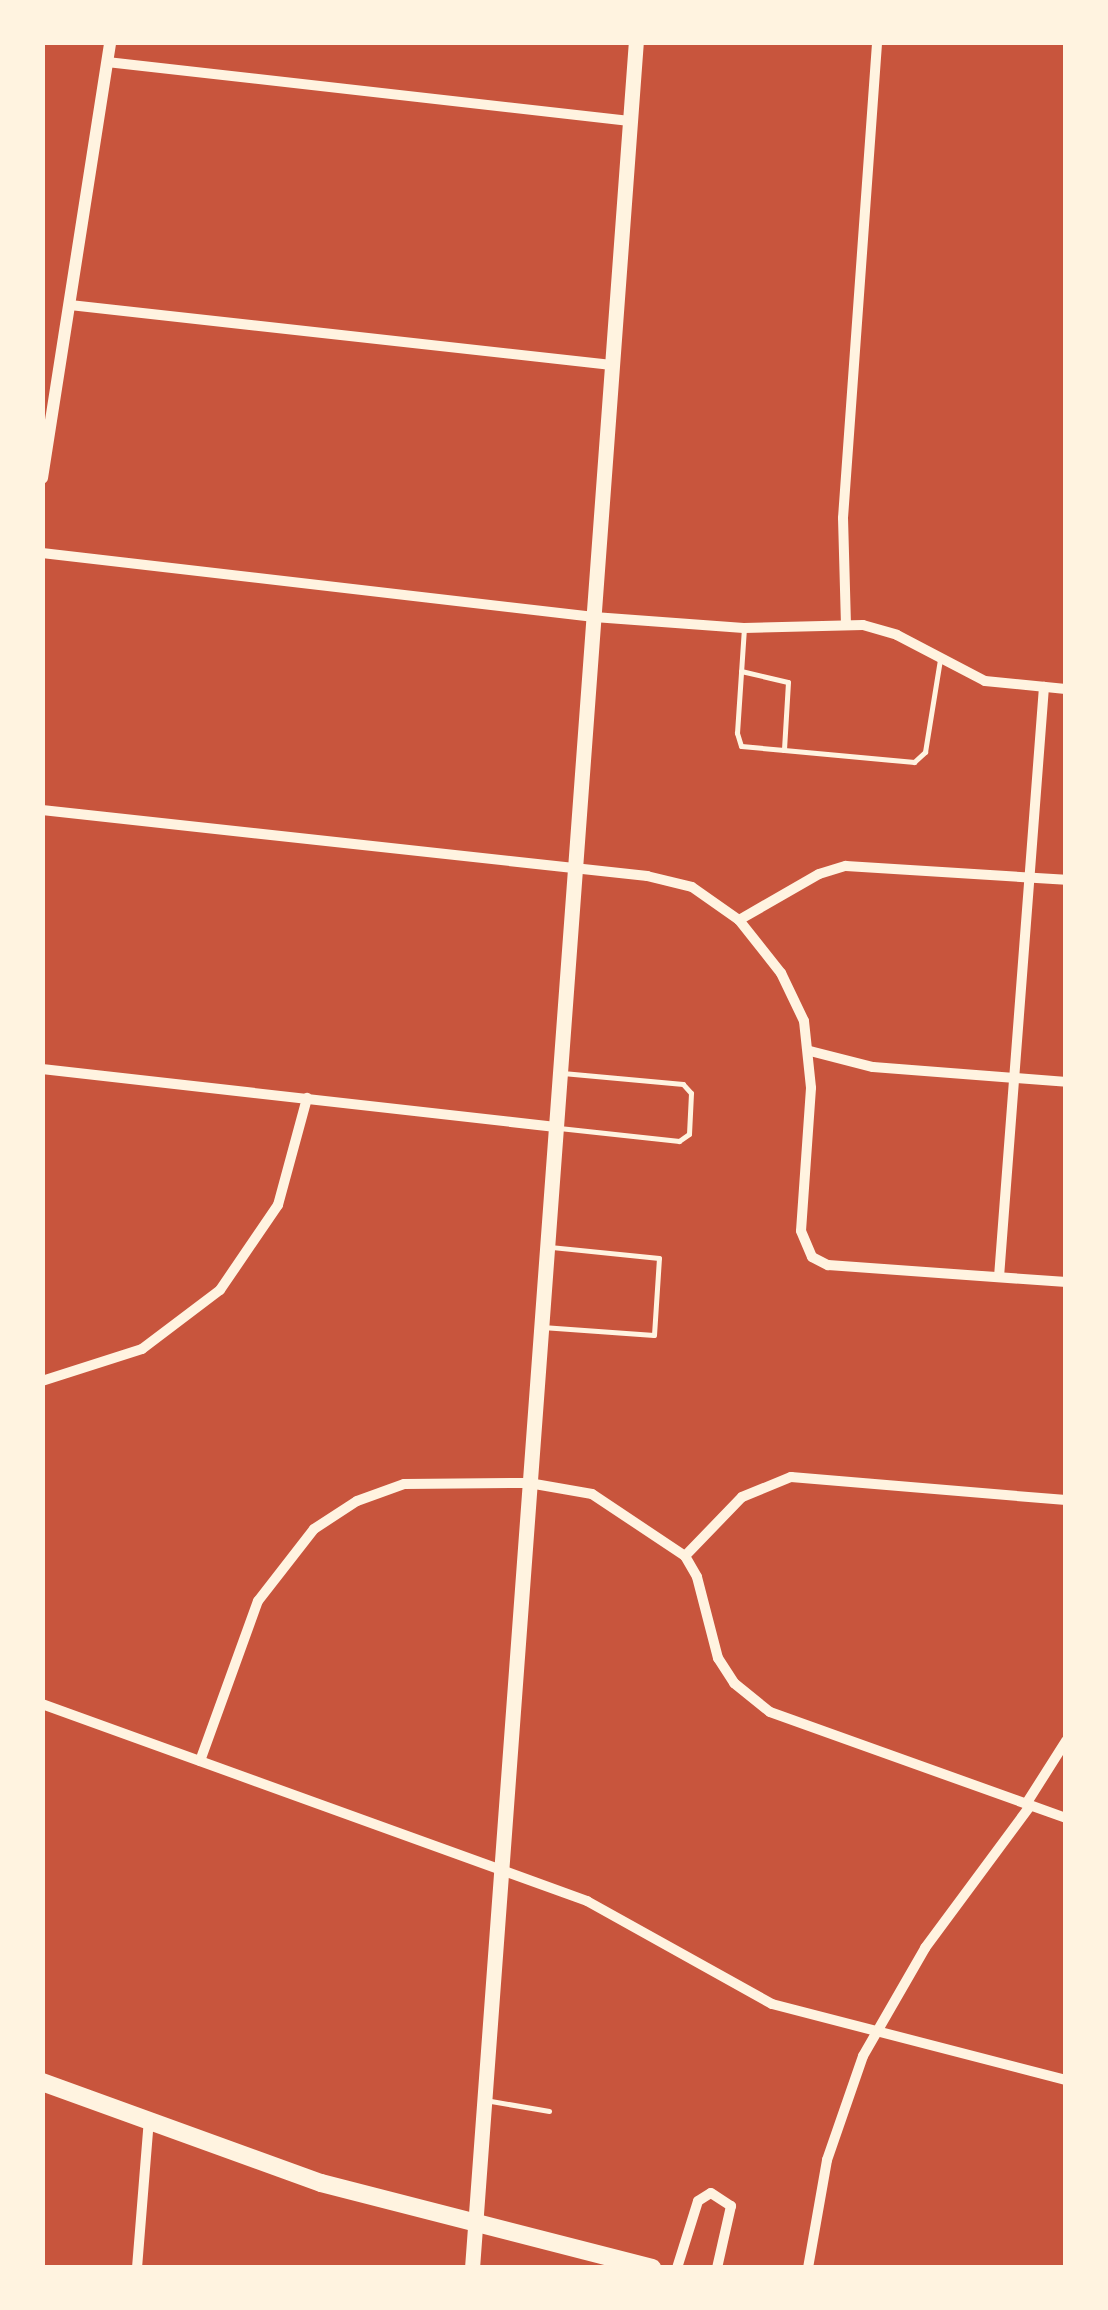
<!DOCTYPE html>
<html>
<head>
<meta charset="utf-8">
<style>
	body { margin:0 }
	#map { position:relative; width:1108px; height:2310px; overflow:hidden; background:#c8553d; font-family:Lato,sans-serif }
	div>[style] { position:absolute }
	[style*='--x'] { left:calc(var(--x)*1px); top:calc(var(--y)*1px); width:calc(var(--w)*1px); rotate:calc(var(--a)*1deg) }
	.service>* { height:5px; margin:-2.5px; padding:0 2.5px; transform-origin:2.5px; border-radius:2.5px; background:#fff3e0 }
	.minor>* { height:10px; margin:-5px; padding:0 5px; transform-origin:5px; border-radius:5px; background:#fff3e0 }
	.tertiary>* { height:12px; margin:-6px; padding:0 6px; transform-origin:6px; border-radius:6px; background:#fff3e0 }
	.secondary>* { height:15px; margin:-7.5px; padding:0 7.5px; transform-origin:7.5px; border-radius:7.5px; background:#fff3e0 }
	.primary>* { height:18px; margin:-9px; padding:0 9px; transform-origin:9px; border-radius:9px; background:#fff3e0 }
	span { translate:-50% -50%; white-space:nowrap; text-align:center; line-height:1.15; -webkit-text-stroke:9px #fff3e0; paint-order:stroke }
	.frame { position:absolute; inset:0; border:45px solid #fff3e0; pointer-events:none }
</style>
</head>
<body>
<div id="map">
	<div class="service">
		<div style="--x:741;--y:671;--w:48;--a:13.2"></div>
		<div style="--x:788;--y:682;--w:68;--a:93.4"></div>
		<div style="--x:784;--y:750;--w:43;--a:-174.7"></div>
		<div style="--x:741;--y:746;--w:14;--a:-107"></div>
		<div style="--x:737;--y:733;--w:105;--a:-86.2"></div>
		<div style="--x:784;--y:750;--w:131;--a:5.3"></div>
		<div style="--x:914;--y:762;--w:15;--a:-42"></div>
		<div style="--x:925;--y:752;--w:94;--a:-80.8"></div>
		<div style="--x:559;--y:1128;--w:121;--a:6.2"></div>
		<div style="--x:679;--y:1141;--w:12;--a:-35"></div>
		<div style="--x:689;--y:1134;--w:41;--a:-87.2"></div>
		<div style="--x:691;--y:1093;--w:12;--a:-132"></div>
		<div style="--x:683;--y:1084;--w:121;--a:-174.8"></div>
		<div style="--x:542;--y:1327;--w:112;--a:4.1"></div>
		<div style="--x:654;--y:1335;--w:77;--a:-86.3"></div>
		<div style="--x:659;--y:1258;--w:110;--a:-174.2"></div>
		<div style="--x:485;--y:2100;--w:65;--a:9.8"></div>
	</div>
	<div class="minor">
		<div style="--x:107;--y:62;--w:526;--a:6.44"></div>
		<div style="--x:70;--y:305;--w:545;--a:6.32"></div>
		<div style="--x:42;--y:553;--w:556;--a:6.61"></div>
		<div style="--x:594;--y:617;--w:150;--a:4.2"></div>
		<div style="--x:744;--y:628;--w:119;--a:-1.4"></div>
		<div style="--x:863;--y:625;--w:35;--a:16"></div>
		<div style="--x:897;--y:635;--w:99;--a:27.6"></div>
		<div style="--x:985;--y:681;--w:81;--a:5.6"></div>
		<div style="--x:846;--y:625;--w:107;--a:-91.6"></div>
		<div style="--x:843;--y:518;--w:477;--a:-85.9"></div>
		<div style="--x:42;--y:810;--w:609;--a:6.23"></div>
		<div style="--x:647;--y:876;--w:46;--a:13.7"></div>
		<div style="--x:692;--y:887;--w:57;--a:35.1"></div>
		<div style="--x:739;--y:920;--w:92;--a:-29.9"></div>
		<div style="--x:819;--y:874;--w:28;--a:-17"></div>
		<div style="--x:846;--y:866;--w:220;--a:3.6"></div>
		<div style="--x:739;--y:920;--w:68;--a:51.6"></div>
		<div style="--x:781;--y:973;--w:53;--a:64.4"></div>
		<div style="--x:804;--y:1021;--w:67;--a:84"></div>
		<div style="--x:811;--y:1088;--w:143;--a:94"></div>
		<div style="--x:801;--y:1231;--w:28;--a:67"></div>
		<div style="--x:812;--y:1257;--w:18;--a:27"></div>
		<div style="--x:828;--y:1265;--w:239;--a:4.1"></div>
		<div style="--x:810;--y:1051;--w:65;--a:14.3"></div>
		<div style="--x:873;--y:1067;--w:194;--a:4.4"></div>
		<div style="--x:42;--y:1069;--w:517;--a:6.44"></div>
		<div style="--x:999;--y:1277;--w:592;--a:-85.64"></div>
		<div style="--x:42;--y:1381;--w:105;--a:-17.7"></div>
		<div style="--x:142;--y:1349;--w:98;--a:-37.1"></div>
		<div style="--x:220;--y:1290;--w:103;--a:-55.7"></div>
		<div style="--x:278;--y:1205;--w:111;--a:-74.8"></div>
		<div style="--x:685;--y:1556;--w:82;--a:-46"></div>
		<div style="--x:742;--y:1497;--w:53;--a:-22.2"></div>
		<div style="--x:791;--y:1477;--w:276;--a:4.8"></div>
		<div style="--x:42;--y:1704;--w:580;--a:19.87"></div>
		<div style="--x:587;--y:1901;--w:212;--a:29.1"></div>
		<div style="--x:772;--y:2004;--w:304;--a:14.5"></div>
		<div style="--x:200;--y:1761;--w:170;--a:-70.1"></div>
		<div style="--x:258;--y:1601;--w:91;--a:-52.1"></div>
		<div style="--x:314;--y:1529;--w:51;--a:-33.1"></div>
		<div style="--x:357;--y:1501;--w:50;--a:-19.9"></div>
		<div style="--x:404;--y:1484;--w:125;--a:-0.5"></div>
		<div style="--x:529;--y:1483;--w:64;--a:9.9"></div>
		<div style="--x:592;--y:1494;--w:112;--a:33.7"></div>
		<div style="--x:685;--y:1556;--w:24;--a:60"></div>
		<div style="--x:697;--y:1577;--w:84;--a:75.5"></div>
		<div style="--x:718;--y:1658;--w:30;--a:57"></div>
		<div style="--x:734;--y:1683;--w:46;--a:38.9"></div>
		<div style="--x:770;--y:1712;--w:314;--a:19.7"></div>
		<div style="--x:1026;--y:1804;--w:75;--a:-57.6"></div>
		<div style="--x:137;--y:2268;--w:148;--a:-85.4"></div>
		<div style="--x:677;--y:2268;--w:70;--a:-72.6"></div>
		<div style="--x:698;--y:2201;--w:15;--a:-32"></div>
		<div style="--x:711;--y:2193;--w:24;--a:33"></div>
		<div style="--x:731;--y:2206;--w:64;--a:102.7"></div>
		<div style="--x:808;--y:2268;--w:110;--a:-80"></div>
		<div style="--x:827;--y:2160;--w:110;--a:-70.9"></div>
		<div style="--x:863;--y:2056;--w:125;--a:-60.1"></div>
		<div style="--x:925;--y:1948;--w:177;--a:-53.5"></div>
	</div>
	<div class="tertiary">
		<div style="--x:42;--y:478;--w:441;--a:-81.1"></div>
	</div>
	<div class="secondary">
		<div style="--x:472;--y:2268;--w:2232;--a:-85.79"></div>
	</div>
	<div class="primary">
		<div style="--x:42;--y:2082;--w:297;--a:19.9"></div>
		<div style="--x:321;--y:2183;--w:342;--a:14.4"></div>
	</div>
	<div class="frame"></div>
</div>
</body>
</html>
